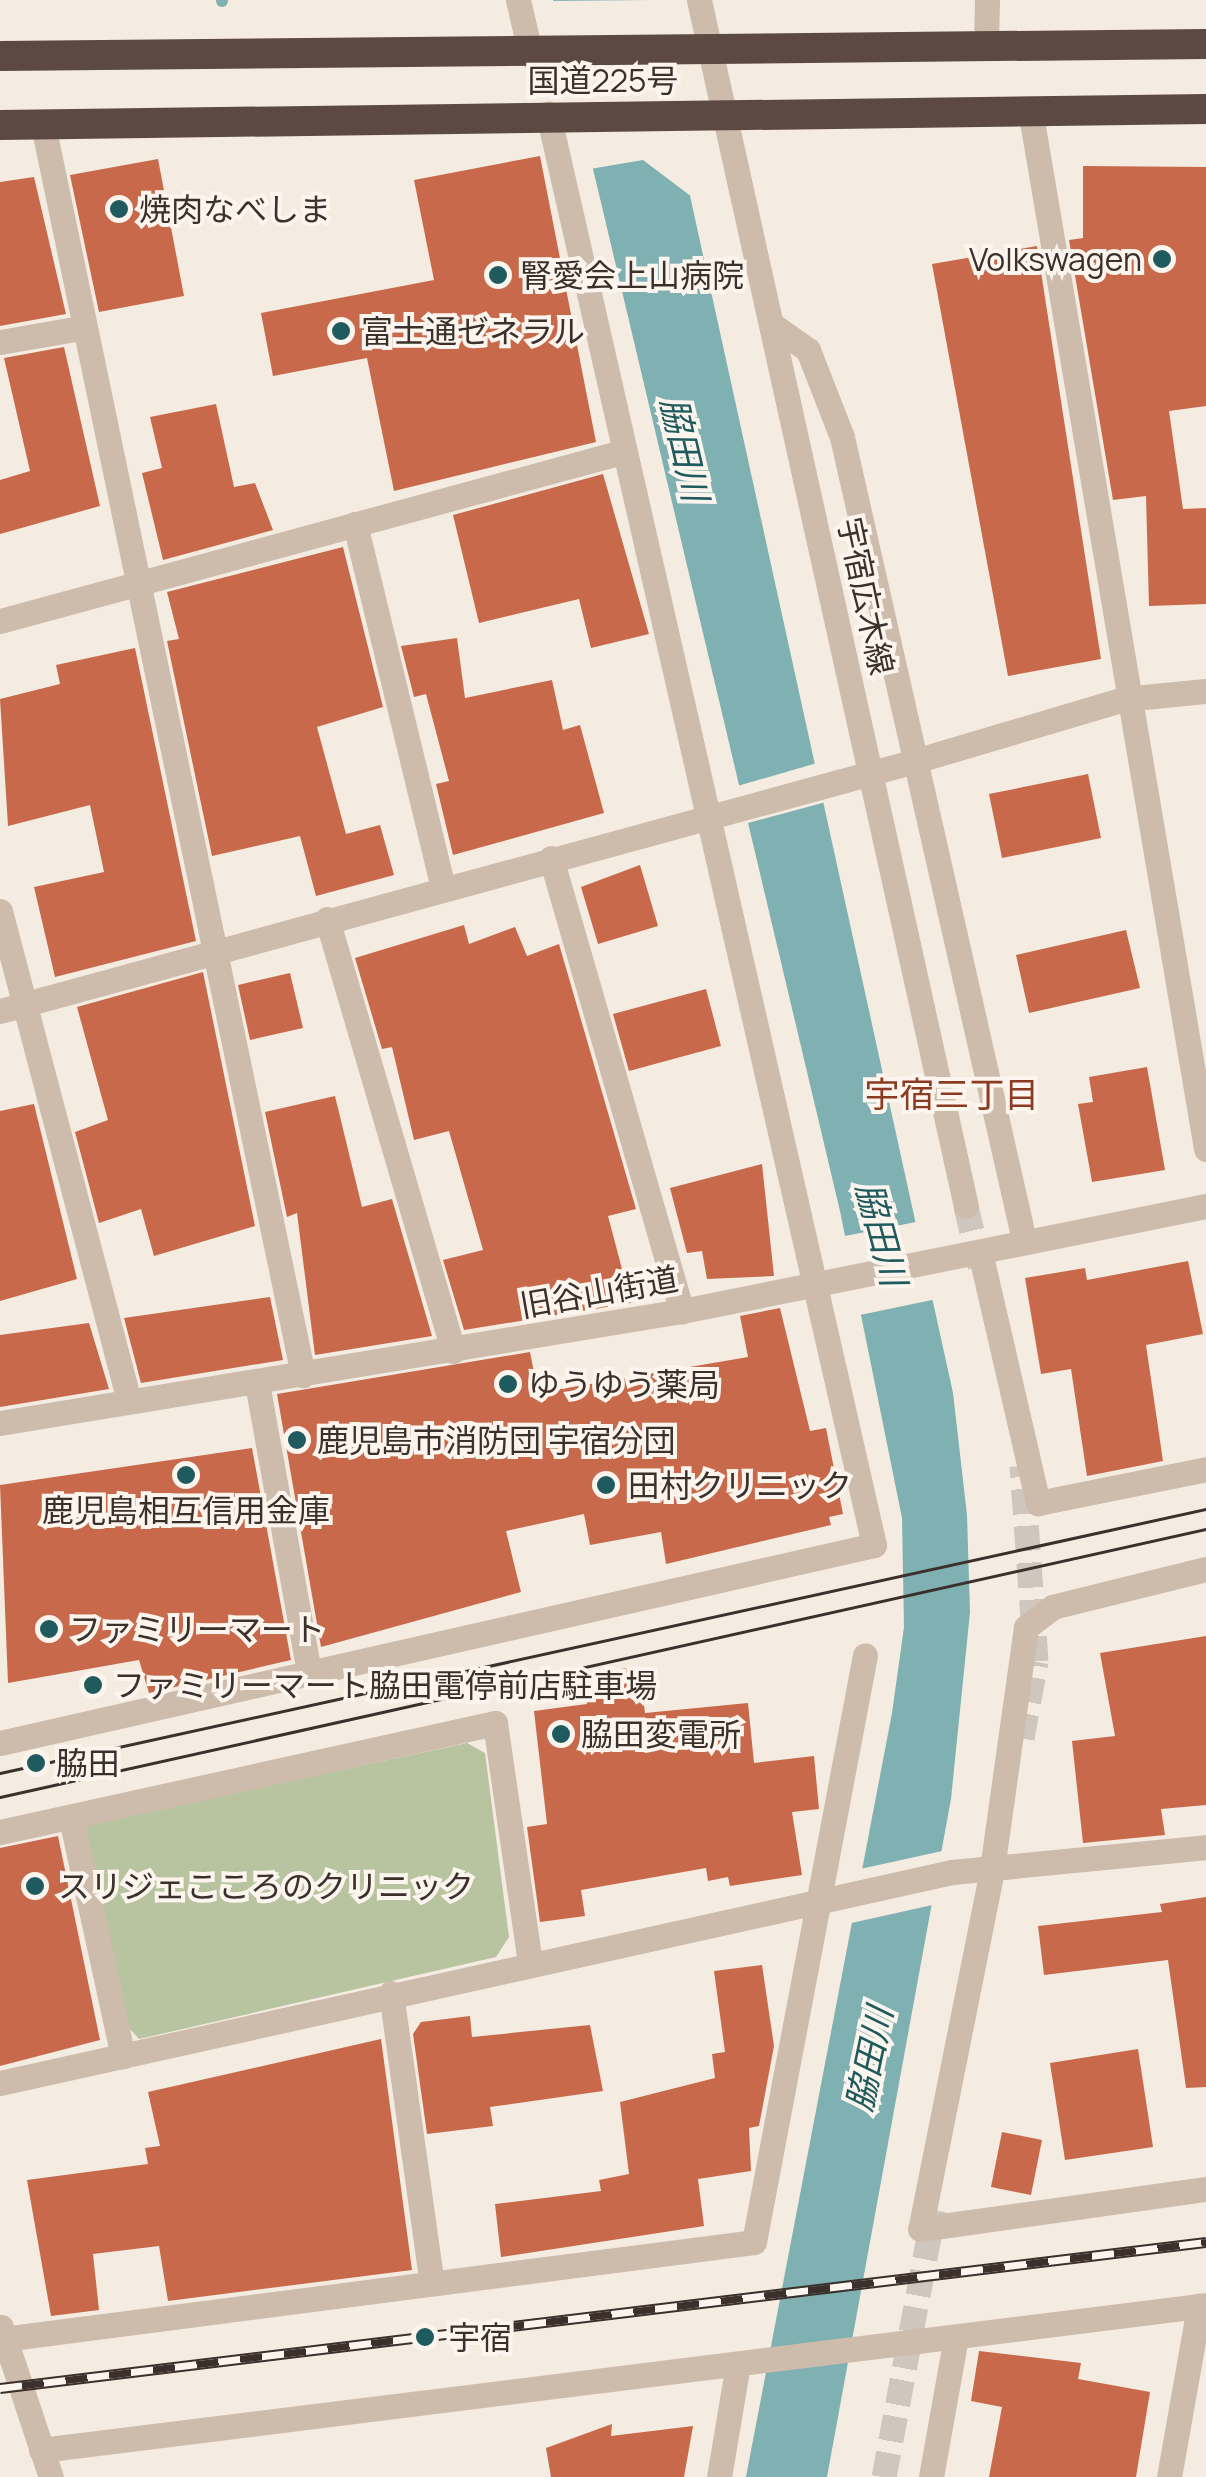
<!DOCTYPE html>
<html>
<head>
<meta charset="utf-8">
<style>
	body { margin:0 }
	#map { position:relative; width:1206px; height:2477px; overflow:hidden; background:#f4ebe1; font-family:Manrope,"Noto Sans JP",sans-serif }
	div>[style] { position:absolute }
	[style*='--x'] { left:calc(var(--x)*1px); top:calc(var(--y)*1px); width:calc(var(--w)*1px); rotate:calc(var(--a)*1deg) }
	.green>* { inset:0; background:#b8c4a0 }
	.water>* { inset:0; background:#7fb0b2 }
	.pier>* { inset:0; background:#f4ebe1 }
	.stream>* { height:12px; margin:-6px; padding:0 6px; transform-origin:6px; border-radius:6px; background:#7fb0b2 }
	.building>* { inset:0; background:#c8694b }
	.minor-tunnel>* { height:25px; margin-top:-12.5px; transform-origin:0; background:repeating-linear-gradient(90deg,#cfc6bd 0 25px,transparent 0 37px) }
	.minor>* { height:25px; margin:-12.5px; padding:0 12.5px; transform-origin:12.5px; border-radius:12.5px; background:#cdbbac }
	.highway>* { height:30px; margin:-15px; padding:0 15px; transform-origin:15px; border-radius:15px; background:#5c4a42 }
	.tram>* { height:2.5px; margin:-1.25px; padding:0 1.25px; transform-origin:1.25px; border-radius:1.25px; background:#3b302b }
	.rail>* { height:11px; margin-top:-5.5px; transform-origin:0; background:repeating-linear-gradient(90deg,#fbf5ee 0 22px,#3b302b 0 44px); box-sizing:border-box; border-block:2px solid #3b302b }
	.minor-bridge>* { height:25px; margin:-12.5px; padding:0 12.5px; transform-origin:12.5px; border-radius:12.5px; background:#cdbbac }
	.dots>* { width:28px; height:28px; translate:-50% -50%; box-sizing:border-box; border:5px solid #fbf5ee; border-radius:50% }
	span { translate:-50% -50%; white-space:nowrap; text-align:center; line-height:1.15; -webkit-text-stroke:8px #fbf5ee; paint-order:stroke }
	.street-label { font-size:32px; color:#3b302b }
	.poi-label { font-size:32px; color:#3b302b }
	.left { translate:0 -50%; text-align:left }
	.right { translate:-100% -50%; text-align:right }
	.water-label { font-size:35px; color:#1f5a5e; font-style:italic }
	.neighbourhood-label { font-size:35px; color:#8c3b22 }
</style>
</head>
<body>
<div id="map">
	<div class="green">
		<div style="clip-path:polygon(467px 1743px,485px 1753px,509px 1937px,496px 1957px,139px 2039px,121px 2019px,85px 1825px)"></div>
	</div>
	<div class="water">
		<div style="clip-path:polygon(553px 0,647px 0,953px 1393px,967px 1515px,970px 1612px,951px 1799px,827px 2477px,746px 2477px,892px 1713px,904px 1627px,902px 1518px,840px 1211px)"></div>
	</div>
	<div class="pier">
		<div style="clip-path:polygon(651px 0,692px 197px,643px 160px,590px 169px,549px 1px)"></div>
		<div style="clip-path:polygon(817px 763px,826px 802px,744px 824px,734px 787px)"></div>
		<div style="clip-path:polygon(921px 1221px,937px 1299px,855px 1316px,840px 1237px)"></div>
		<div style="clip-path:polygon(947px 1850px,937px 1904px,847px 1924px,860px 1869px)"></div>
	</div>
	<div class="stream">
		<div style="--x:222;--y:1;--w:1;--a:-90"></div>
	</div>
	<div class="building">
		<div style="clip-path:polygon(540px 156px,596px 442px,394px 491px,367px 358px,273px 376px,261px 313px,434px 280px,414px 180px)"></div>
		<div style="clip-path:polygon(158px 159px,184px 296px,99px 312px,70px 175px)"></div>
		<div style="clip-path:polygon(1083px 166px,1206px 167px,1206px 406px,1169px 411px,1183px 509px,1206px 508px,1206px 604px,1149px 606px,1146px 496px,1113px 500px,1069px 240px,1083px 238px)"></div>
		<div style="clip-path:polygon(34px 177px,66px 314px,0 326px,0 182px)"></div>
		<div style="clip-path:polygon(1037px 246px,1101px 659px,1008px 676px,932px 264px)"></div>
		<div style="clip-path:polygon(64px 347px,100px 506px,0 534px,0 480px,30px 471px,4px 358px)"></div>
		<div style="clip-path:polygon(216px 404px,234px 487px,255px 483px,273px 530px,163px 560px,142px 473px,162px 468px,150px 417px)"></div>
		<div style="clip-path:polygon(603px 474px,649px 634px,591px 648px,579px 599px,479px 623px,453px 515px)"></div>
		<div style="clip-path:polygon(343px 547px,383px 707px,317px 727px,346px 834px,380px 825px,394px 875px,316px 896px,300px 836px,212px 856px,167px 641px,179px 639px,167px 592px)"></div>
		<div style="clip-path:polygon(457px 638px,465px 698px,552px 680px,563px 730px,580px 725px,604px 813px,453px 855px,436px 784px,449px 781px,426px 694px,414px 697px,401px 646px)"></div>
		<div style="clip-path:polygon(135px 648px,196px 941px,55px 977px,34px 887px,104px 872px,90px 805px,8px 826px,0 699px,60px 684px,56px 665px)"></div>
		<div style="clip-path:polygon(1088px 774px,1101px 838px,1002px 858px,989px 794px)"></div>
		<div style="clip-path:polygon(640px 865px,658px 926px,598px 944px,581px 887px)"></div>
		<div style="clip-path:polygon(464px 925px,469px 944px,515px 927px,527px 956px,559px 944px,636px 1209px,608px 1216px,631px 1303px,464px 1330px,443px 1260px,483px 1250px,449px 1131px,414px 1140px,392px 1047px,382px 1049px,355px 958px)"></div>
		<div style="clip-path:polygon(1126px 930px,1140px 988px,1029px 1013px,1016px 955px)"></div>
		<div style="clip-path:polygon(203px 972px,255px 1226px,154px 1256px,141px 1209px,99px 1223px,75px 1132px,108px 1120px,77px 1007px)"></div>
		<div style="clip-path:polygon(290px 973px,303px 1028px,250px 1040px,238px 985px)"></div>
		<div style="clip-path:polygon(706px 989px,721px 1046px,629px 1071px,613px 1014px)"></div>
		<div style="clip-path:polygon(1147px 1067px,1165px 1170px,1092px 1182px,1078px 1104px,1093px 1102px,1089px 1077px)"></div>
		<div style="clip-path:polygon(335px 1096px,362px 1207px,392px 1199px,432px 1336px,315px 1355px,297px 1213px,287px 1217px,265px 1112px)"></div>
		<div style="clip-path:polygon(34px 1104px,77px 1279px,0 1301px,0 1111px)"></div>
		<div style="clip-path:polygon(762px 1164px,774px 1276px,707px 1279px,702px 1251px,687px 1253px,670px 1188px)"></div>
		<div style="clip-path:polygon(1188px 1261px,1203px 1334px,1146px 1345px,1163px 1461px,1087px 1476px,1071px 1369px,1041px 1374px,1025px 1278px,1085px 1268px,1087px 1280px)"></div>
		<div style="clip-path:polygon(270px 1297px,283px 1360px,141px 1383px,124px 1318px)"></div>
		<div style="clip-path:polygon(780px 1308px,810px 1431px,826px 1428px,843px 1514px,829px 1517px,831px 1525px,666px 1564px,661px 1532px,590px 1545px,584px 1514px,506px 1531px,521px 1592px,321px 1647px,277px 1394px,530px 1352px,538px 1393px,748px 1357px,740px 1316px)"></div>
		<div style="clip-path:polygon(89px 1323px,109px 1389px,0 1407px,0 1335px)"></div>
		<div style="clip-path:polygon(252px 1448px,291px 1660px,149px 1693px,139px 1660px,8px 1683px,0 1485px)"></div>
		<div style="clip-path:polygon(1206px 1636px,1206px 1805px,1161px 1809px,1165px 1835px,1083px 1843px,1072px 1741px,1115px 1736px,1100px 1653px)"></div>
		<div style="clip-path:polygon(639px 1667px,645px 1713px,748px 1703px,754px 1763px,814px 1756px,819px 1809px,792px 1812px,802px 1875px,730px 1886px,728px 1877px,708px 1881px,706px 1868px,581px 1890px,585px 1916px,540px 1922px,527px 1827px,547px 1824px,534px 1711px,587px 1704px,583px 1673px)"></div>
		<div style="clip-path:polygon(58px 1836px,100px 2040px,0 2066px,0 1848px)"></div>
		<div style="clip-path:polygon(1206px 1897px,1206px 2087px,1186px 2088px,1168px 1960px,1044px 1975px,1038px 1926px,1162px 1912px,1160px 1904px)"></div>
		<div style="clip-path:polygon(762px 1965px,774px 2046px,759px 2126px,749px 2128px,751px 2171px,698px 2179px,704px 2226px,501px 2257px,495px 2204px,601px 2191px,599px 2180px,629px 2174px,620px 2102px,715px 2078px,712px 2054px,725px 2052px,714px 1971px)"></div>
		<div style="clip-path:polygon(470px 2016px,472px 2037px,590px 2025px,603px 2091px,490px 2107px,493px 2126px,427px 2134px,413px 2034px,421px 2022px)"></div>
		<div style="clip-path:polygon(381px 2039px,412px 2270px,168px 2301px,159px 2246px,93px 2254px,99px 2310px,51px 2316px,27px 2180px,148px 2164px,145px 2148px,160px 2146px,148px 2092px)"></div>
		<div style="clip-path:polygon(1138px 2049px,1153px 2147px,1065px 2160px,1050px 2063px)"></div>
		<div style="clip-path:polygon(1002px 2132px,1042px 2140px,1031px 2195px,991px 2187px)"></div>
		<div style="clip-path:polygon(979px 2351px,1081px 2363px,1078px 2379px,1150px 2392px,1136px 2477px,989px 2477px,1002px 2407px,971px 2401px)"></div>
		<div style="clip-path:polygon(612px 2424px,611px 2436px,693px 2426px,684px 2477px,551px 2477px,546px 2448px)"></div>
	</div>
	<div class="minor-tunnel">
		<div style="--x:966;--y:1206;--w:65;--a:76.6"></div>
		<div style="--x:1022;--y:1738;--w:78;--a:-79.7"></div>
		<div style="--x:1036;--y:1661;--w:196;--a:-94.1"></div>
		<div style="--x:884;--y:2477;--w:272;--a:-79.4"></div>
	</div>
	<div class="minor">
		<div style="--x:518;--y:0;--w:57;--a:76.9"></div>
		<div style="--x:699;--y:0;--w:1235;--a:77.52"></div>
		<div style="--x:986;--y:42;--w:42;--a:-88.6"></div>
		<div style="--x:1030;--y:109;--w:1055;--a:80.39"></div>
		<div style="--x:43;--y:125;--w:1277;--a:78.25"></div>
		<div style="--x:774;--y:326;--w:42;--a:35.2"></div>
		<div style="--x:808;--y:350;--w:93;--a:68.7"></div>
		<div style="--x:842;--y:437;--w:823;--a:77.23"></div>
		<div style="--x:0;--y:342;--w:81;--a:-9.9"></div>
		<div style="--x:355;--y:524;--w:374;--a:76.4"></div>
		<div style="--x:0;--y:621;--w:645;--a:-15.2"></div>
		<div style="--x:915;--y:761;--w:218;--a:-16.5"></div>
		<div style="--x:1124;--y:699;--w:82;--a:-5.6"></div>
		<div style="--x:551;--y:858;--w:472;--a:73.9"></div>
		<div style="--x:0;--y:911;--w:507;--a:75.25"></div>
		<div style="--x:327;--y:919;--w:450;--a:73.7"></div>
		<div style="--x:0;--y:1011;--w:873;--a:-15.28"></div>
		<div style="--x:980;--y:1252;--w:258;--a:77"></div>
		<div style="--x:1038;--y:1503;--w:171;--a:-11.4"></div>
		<div style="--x:257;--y:1383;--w:293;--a:79.8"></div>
		<div style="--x:0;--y:1423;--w:691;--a:-9.33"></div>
		<div style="--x:682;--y:1311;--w:534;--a:-11.33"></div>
		<div style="--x:1206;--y:1569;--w:158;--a:166.1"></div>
		<div style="--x:1053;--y:1607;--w:34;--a:143"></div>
		<div style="--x:1026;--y:1627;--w:245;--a:98"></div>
		<div style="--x:992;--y:1870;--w:366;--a:101.3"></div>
		<div style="--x:920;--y:2229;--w:289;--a:-8"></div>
		<div style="--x:0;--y:1743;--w:896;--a:-12.76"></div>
		<div style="--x:874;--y:1545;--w:1468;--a:-102.83"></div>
		<div style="--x:71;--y:1818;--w:244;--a:77.7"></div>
		<div style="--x:0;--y:1832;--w:507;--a:-12.42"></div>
		<div style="--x:495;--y:1723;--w:243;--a:81.7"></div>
		<div style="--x:391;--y:1993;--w:287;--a:82"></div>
		<div style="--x:0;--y:2083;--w:975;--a:-12.5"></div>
		<div style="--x:952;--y:1872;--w:255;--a:-5.6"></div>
		<div style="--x:1;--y:2327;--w:158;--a:71.6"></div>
		<div style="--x:3;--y:2339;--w:757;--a:-7.36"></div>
		<div style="--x:754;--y:2242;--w:597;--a:-79.29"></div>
		<div style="--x:41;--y:2450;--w:1174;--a:-7.09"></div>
		<div style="--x:719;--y:2477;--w:115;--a:-80.5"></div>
		<div style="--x:931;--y:2477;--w:142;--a:-79.9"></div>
		<div style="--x:1169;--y:2477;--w:174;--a:-80"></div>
	</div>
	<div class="highway">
		<div style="--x:0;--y:56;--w:1206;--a:-0.57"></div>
		<div style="--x:0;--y:125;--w:1206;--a:-0.76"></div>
	</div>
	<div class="tram">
		<div style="--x:0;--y:1773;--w:1235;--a:-12.35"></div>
		<div style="--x:0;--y:1797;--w:1235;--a:-12.53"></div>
	</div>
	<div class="rail">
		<div style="--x:0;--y:2388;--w:1215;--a:-6.9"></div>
	</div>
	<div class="minor-bridge">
		<div style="--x:842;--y:781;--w:76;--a:-15.3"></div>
	</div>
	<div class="dots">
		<div style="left:119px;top:209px;background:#1f5a5e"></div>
		<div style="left:1162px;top:259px;background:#1f5a5e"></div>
		<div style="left:498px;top:275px;background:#1f5a5e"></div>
		<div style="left:341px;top:331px;background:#1f5a5e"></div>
		<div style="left:508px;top:1384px;background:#1f5a5e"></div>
		<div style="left:297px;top:1440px;background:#1f5a5e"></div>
		<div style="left:186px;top:1475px;background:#1f5a5e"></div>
		<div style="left:606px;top:1485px;background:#1f5a5e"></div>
		<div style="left:49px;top:1629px;background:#1f5a5e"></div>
		<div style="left:93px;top:1685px;background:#1f5a5e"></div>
		<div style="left:561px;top:1734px;background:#1f5a5e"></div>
		<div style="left:36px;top:1763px;background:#1f5a5e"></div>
		<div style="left:35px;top:1886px;background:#1f5a5e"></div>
		<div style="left:425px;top:2337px;background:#1f5a5e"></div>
	</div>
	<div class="street-label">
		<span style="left:603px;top:80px">国道225号</span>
		<span style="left:866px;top:596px;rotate:78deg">宇宿広木線</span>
		<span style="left:599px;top:1292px;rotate:-10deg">旧谷山街道</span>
	</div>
	<div class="poi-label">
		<span class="left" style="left:139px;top:209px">焼肉なべしま</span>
		<span class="right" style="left:1142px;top:259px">Volkswagen</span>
		<span class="left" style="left:520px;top:275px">腎愛会上山病院</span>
		<span class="left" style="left:361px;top:331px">富士通ゼネラル</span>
		<span class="left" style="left:528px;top:1384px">ゆうゆう薬局</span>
		<span class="left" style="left:317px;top:1440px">鹿児島市消防団 宇宿分団</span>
		<span class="left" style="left:628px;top:1485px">田村クリニック</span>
		<span style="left:186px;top:1510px">鹿児島相互信用金庫</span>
		<span class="left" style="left:69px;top:1629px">ファミリーマート</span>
		<span class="left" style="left:113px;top:1685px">ファミリーマート脇田電停前店駐車場</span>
		<span class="left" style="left:581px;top:1734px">脇田変電所</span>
		<span class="left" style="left:56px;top:1763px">脇田</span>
		<span class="left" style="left:58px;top:1886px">スリジェこころのクリニック</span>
		<span class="left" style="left:448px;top:2337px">宇宿</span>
	</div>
	<div class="water-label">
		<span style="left:685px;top:449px;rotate:77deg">脇田川</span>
		<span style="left:882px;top:1234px;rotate:75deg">脇田川</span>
		<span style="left:869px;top:2059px;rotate:-78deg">脇田川</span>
	</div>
	<div class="neighbourhood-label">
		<span style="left:952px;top:1094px">宇宿三丁目</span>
	</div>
</div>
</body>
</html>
